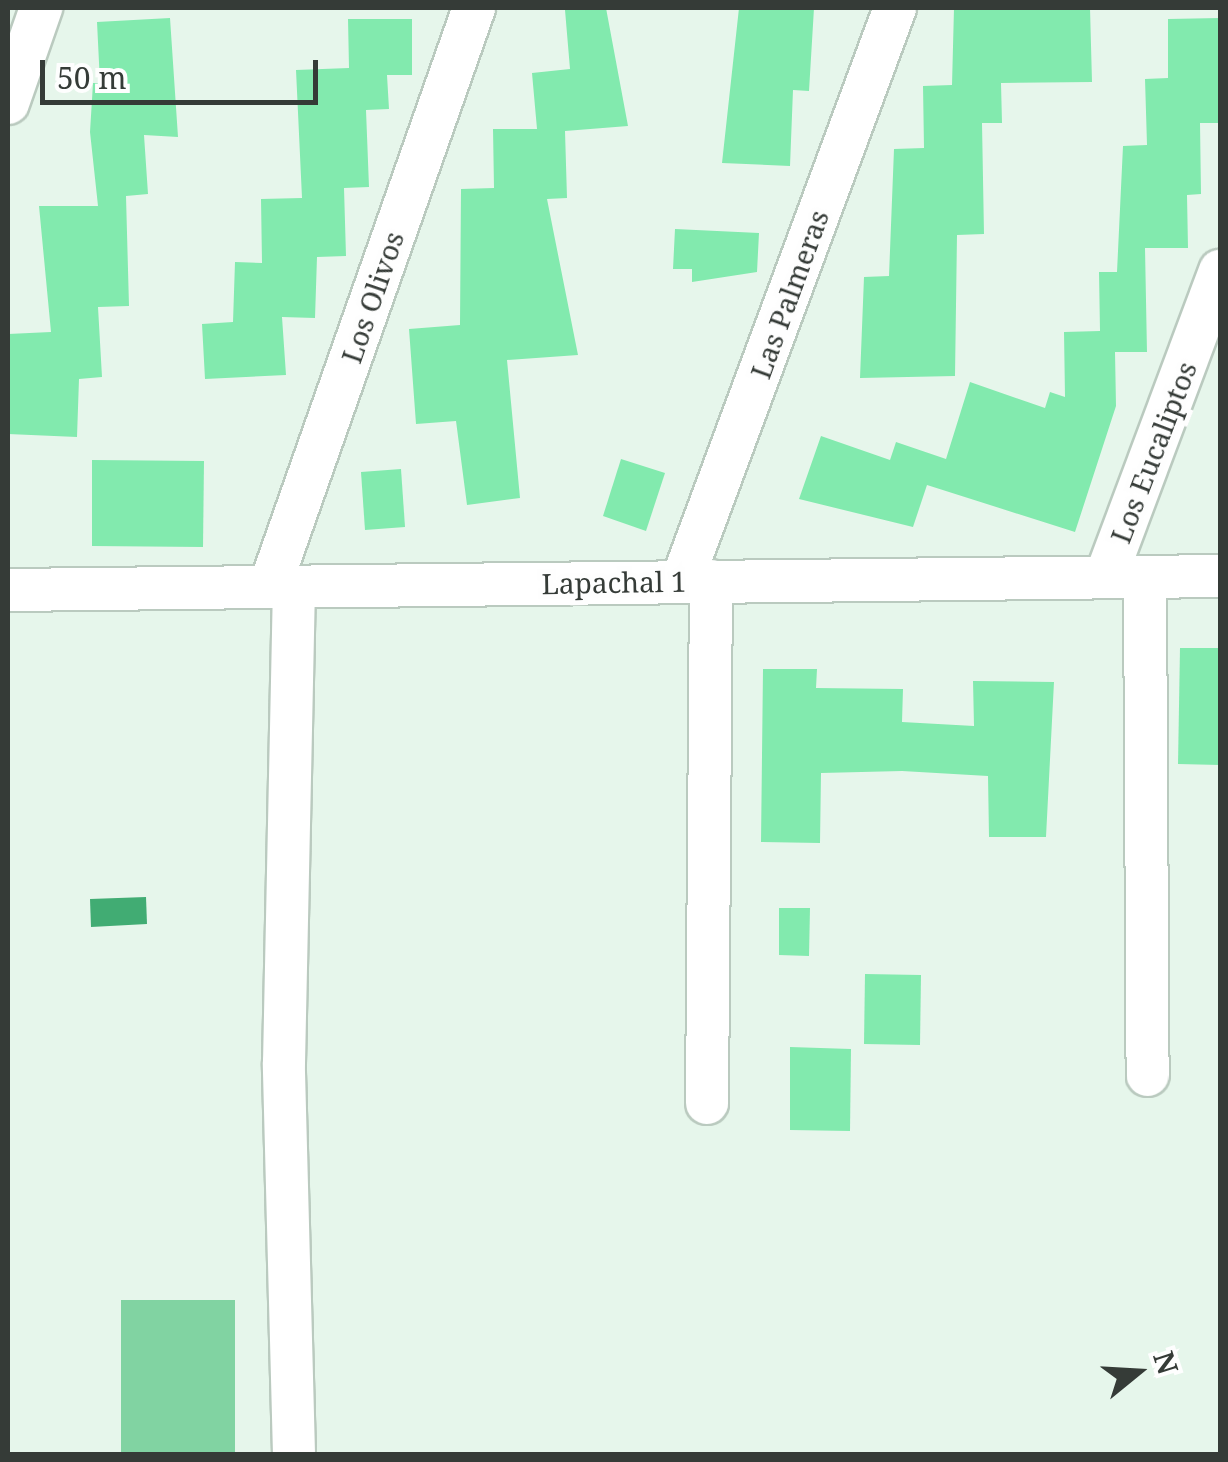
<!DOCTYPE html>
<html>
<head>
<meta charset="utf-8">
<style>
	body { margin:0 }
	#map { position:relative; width:1228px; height:1462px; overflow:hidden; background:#e6f6eb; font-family:"Noto Serif",serif }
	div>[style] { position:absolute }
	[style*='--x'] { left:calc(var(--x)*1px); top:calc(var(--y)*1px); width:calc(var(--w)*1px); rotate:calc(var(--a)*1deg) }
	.green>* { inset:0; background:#81d3a2 }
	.water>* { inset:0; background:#41ac73 }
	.building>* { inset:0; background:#82eaae }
	.roads { filter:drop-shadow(2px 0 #bacabf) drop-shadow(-2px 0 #bacabf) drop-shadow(0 2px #bacabf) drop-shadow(0 -2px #bacabf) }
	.street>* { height:42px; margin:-21px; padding:0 21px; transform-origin:21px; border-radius:21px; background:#fff }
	span { translate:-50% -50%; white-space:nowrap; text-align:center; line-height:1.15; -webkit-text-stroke:10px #fefefe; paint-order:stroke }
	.street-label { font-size:28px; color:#353b37 }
	.frame { position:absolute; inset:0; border:10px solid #353b37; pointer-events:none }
	.north { position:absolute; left:1088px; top:1322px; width:100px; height:100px; -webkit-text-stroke:8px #fefefe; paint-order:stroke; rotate:72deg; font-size:28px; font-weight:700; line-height:40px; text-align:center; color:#353b37 }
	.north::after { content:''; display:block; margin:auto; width:35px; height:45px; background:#353b37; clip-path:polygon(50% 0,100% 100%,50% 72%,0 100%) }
	.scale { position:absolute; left:40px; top:60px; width:278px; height:45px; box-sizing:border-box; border:5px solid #353b37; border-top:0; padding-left:12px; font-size:30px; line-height:35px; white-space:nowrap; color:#353b37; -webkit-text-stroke:8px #fefefe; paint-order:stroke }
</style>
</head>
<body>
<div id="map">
	<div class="green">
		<div style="clip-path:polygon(121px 1300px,235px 1300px,235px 1454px,121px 1454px)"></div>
	</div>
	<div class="water">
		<div style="clip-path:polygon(146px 897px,147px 924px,91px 927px,90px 899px)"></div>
	</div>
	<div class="building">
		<div style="clip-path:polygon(606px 8px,628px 126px,565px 131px,567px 198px,547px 199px,578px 355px,507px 360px,520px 498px,467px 505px,456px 421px,416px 424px,409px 329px,460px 325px,461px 189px,494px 188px,493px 129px,537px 129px,532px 73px,570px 69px,565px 10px)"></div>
		<div style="clip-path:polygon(739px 8px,814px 8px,809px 91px,793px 90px,790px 166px,722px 163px)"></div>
		<div style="clip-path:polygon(954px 8px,1090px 8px,1092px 82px,1001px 83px,1002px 123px,982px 123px,984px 234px,957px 235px,955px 376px,860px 378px,864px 277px,889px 276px,894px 149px,924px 148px,923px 86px,952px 85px)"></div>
		<div style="clip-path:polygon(170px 18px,178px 137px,144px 135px,148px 194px,126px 196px,129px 306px,98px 307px,102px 377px,79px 379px,77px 437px,8px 434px,8px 334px,51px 332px,39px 206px,98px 206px,90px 132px,93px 83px,100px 83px,97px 22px)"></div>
		<div style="clip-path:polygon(1220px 18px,1220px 123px,1200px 123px,1201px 194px,1187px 195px,1188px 248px,1145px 248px,1147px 352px,1115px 352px,1116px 406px,1075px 532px,927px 485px,913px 527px,799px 499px,821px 436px,890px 460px,896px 442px,946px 459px,970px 382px,1045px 408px,1050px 392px,1065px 397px,1064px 332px,1100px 331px,1099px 272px,1117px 272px,1123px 146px,1147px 145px,1145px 79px,1168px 78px,1168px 19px)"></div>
		<div style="clip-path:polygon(348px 19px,412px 19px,412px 75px,387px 75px,389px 109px,366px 110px,369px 187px,344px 188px,346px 256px,317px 257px,315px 318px,282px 317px,286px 375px,205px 379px,202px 324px,233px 322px,235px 262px,262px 263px,261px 199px,302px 198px,296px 70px,349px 68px)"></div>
		<div style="clip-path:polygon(675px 229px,759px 233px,757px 272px,692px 282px,692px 269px,673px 269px)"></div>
		<div style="clip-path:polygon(621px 459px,665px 473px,646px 531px,603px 516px)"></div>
		<div style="clip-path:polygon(92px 460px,204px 461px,203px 547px,92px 546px)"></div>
		<div style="clip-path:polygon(401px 469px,405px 527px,365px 530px,361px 472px)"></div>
		<div style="clip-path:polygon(1180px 648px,1220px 648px,1220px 765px,1178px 764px)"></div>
		<div style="clip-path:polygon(763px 669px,817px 669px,816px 688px,903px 689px,902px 722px,974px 726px,973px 681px,1054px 682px,1046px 837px,989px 837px,988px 776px,902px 771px,821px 773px,820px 843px,761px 842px)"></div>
		<div style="clip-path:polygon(779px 908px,810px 908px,809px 956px,779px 955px)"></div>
		<div style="clip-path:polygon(865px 974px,921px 975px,920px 1045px,864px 1044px)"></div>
		<div style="clip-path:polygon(790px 1047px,851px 1049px,850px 1131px,790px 1130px)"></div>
	</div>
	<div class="roads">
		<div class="street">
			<div style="--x:8;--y:103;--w:101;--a:-70.8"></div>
			<div style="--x:1106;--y:576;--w:326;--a:-69.5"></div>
			<div style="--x:1145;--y:577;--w:498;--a:89.7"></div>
			<div style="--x:682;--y:581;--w:611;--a:-69.61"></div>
			<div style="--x:270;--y:586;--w:613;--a:-70.56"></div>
			<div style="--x:8;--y:590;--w:1212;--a:-0.66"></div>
			<div style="--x:707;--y:1103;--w:522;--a:-89.56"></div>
			<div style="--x:294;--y:1454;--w:391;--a:-91.5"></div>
			<div style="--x:284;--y:1063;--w:477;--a:-88.8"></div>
		</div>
	</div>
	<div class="street-label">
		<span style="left:789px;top:294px;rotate:-70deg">Las Palmeras</span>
		<span style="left:372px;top:297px;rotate:-71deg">Los Olivos</span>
		<span style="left:1153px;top:452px;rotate:-69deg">Los Eucaliptos</span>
		<span style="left:614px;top:582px;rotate:-1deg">Lapachal 1</span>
	</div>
	<div class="frame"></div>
	<div class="north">N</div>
	<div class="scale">50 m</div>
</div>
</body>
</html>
